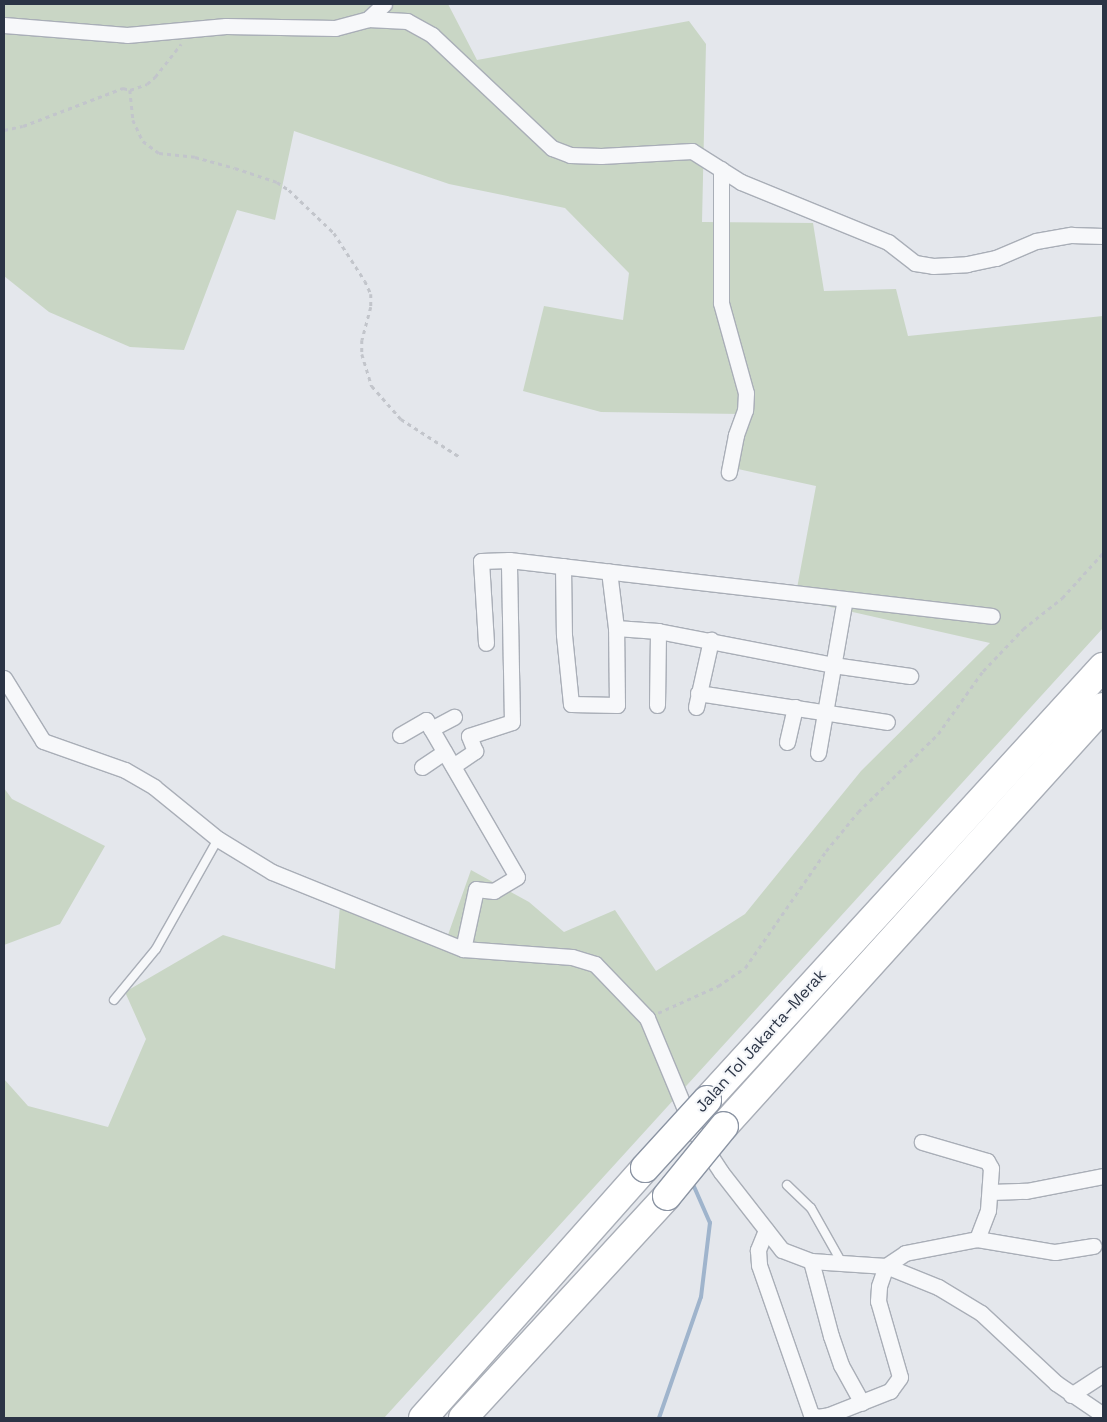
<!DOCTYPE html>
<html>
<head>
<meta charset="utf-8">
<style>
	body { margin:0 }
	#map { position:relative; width:1107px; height:1422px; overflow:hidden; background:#e4e7ec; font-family:"Space Grotesk",sans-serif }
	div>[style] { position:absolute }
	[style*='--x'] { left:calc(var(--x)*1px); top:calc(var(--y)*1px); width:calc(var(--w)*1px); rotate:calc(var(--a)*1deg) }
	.green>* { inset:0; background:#c9d6c5 }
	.stream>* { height:4px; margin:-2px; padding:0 2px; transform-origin:2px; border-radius:2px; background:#9fb4cc }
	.path>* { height:2.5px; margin-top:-1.25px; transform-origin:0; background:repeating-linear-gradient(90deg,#c2c5cb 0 4px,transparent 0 8px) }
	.roads { filter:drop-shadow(1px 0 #a9aeb7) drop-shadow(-1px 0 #a9aeb7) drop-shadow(0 1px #a9aeb7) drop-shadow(0 -1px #a9aeb7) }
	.lane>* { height:8px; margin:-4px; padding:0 4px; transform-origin:4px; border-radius:4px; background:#f7f8fa }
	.street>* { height:15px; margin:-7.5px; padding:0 7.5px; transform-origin:7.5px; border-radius:7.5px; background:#f7f8fa }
	.highway>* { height:28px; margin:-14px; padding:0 14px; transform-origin:14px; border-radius:14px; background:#fff }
	.bridges { filter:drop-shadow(1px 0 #8b94a3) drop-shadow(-1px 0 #8b94a3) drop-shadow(0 1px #8b94a3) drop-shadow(0 -1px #8b94a3) }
	.highway-bridge>* { height:28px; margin:-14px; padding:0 14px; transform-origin:14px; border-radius:14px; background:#fff }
	span { translate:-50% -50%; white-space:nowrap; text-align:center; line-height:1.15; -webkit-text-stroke:4px #f4f6f9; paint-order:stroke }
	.street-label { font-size:16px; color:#2b3445 }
	.frame { position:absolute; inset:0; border:5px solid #2b3445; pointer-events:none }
</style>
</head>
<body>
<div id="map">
	<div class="green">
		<div style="clip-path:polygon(4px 4px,448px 4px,477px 60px,689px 21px,706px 44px,702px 222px,813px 223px,824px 291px,896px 289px,908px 336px,1103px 316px,1103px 628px,384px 1418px,4px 1418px,4px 1079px,28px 1106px,108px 1127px,146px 1039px,125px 992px,223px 935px,335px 969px,340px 904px,443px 949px,471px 870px,529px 902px,564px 932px,615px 910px,656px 971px,745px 914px,861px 771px,990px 643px,795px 599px,816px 486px,738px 469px,741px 414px,601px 412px,523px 391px,544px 306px,623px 320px,629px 273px,565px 208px,449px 184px,294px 131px,275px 220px,237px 210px,184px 350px,130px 347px,49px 312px,4px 276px)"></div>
		<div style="clip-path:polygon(4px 788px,12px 799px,105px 846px,60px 924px,4px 945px)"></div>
	</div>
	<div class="stream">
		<div style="--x:659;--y:1418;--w:128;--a:-70.9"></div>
		<div style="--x:701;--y:1297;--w:75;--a:-83.1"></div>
		<div style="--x:710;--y:1223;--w:45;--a:-113.7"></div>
	</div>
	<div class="path">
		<div style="--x:130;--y:90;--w:18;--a:-19"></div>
		<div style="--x:147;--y:84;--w:11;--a:-41"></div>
		<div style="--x:155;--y:77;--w:42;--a:-51.8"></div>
		<div style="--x:4;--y:130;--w:19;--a:-12"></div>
		<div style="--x:23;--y:126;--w:107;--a:-20.8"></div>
		<div style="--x:123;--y:88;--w:7;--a:16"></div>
		<div style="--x:130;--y:90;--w:30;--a:84"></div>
		<div style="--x:133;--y:120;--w:23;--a:65"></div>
		<div style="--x:143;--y:141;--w:20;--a:37"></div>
		<div style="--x:159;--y:153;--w:36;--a:6"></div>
		<div style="--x:195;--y:157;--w:41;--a:15.4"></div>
		<div style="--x:235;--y:168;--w:44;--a:18.4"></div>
		<div style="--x:277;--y:182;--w:14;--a:34"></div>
		<div style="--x:289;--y:190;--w:62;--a:43.7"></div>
		<div style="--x:334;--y:233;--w:57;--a:57.1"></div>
		<div style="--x:365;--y:281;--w:14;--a:65"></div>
		<div style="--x:371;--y:294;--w:13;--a:90"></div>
		<div style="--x:371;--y:307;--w:34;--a:105"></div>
		<div style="--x:362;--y:340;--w:14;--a:90"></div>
		<div style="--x:362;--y:354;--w:34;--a:73"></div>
		<div style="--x:372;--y:386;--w:44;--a:48.7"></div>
		<div style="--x:401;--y:419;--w:70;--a:32.8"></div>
		<div style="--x:658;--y:1013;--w:66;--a:-24.2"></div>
		<div style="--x:718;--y:986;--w:32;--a:-34"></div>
		<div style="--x:745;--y:968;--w:142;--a:-55.3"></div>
		<div style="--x:826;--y:851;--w:50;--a:-50.6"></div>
		<div style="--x:858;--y:812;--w:112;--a:-44.3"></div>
		<div style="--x:938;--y:734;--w:77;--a:-54.5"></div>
		<div style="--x:983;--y:671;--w:58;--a:-46.4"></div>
		<div style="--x:1023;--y:629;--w:50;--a:-38.5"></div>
		<div style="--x:1062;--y:598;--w:61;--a:-47.7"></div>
	</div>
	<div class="roads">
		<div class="lane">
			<div style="--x:114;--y:1000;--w:66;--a:-50.5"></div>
			<div style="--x:156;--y:949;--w:126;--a:-60.6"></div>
			<div style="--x:787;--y:1185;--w:33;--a:44"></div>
			<div style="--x:811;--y:1208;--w:63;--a:60.6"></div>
		</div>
		<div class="street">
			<div style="--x:368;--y:19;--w:22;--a:-43"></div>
			<div style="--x:4;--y:25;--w:123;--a:4.6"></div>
			<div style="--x:127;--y:35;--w:99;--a:-5.2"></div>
			<div style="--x:226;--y:26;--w:109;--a:1.1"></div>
			<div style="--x:335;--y:28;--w:34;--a:-15"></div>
			<div style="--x:368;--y:19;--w:39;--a:3"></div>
			<div style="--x:407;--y:21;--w:29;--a:29"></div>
			<div style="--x:432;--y:35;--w:165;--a:43.3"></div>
			<div style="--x:552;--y:148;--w:19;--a:21"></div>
			<div style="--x:570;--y:155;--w:31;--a:2"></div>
			<div style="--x:601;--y:156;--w:91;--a:-3.1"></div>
			<div style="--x:692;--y:151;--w:58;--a:32.3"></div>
			<div style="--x:741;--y:182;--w:159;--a:22.2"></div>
			<div style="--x:888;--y:242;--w:34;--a:38"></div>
			<div style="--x:915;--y:263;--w:18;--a:9"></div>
			<div style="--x:933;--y:266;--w:34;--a:-3"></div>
			<div style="--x:967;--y:264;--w:30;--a:-12"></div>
			<div style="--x:996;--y:258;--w:43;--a:-23"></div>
			<div style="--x:1036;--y:241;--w:36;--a:-10"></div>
			<div style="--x:1071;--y:235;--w:32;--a:2"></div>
			<div style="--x:721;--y:169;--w:134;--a:90"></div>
			<div style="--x:721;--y:303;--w:93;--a:74.5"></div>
			<div style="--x:746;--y:393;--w:17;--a:93"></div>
			<div style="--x:745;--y:410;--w:27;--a:110"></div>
			<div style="--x:736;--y:435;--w:38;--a:101"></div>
			<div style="--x:509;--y:560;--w:486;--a:6.6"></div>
			<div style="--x:563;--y:566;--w:69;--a:89.2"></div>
			<div style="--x:564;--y:635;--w:69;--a:84.2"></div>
			<div style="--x:571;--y:704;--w:46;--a:1.2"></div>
			<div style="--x:617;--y:705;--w:77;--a:-90.7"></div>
			<div style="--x:616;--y:628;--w:57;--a:-97"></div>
			<div style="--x:616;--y:628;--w:42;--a:4.1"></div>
			<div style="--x:658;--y:631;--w:178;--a:11"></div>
			<div style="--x:833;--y:665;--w:78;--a:8.1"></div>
			<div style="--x:4;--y:678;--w:74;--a:58.2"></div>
			<div style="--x:43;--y:741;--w:87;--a:19.5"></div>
			<div style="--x:125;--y:770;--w:34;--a:30"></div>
			<div style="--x:154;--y:787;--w:82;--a:39.1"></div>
			<div style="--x:218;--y:839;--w:63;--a:31.4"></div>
			<div style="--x:272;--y:872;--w:206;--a:22"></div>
			<div style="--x:463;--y:949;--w:109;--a:4.2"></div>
			<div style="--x:572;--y:957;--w:24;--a:17"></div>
			<div style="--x:595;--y:964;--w:75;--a:46.1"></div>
			<div style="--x:647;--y:1018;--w:122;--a:67.4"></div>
			<div style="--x:694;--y:1131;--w:49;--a:56.6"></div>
			<div style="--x:721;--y:1172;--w:99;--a:52"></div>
			<div style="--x:782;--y:1250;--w:31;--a:21"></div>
			<div style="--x:811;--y:1261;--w:75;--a:3.8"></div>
			<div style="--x:886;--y:1266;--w:56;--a:22"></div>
			<div style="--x:938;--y:1287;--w:50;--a:31.2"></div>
			<div style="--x:981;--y:1313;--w:103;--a:43"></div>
			<div style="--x:1056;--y:1383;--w:57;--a:34.2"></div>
			<div style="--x:698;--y:693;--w:191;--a:8.7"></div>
			<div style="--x:657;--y:705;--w:74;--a:-89.2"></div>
			<div style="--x:696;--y:707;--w:69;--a:-77.4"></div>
			<div style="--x:431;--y:729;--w:26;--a:-28"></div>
			<div style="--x:400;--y:735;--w:30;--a:-30"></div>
			<div style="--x:426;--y:720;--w:181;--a:59.9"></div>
			<div style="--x:517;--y:877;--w:27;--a:149"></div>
			<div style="--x:494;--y:891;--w:18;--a:-174"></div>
			<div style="--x:476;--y:889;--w:61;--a:102.2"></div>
			<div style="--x:787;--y:742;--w:36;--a:-77"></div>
			<div style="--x:818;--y:753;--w:156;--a:-80.1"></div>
			<div style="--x:453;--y:766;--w:27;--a:-34"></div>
			<div style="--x:475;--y:751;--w:16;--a:-112"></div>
			<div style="--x:469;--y:736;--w:45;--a:-18"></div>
			<div style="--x:512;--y:722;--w:162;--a:-91.1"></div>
			<div style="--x:509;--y:560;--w:28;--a:178"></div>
			<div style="--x:481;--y:561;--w:82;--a:86.5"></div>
			<div style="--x:422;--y:767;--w:27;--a:-34"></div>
			<div style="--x:990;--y:1192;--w:36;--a:-2"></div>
			<div style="--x:1026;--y:1191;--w:78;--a:-11"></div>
			<div style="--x:766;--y:1230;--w:22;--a:112"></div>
			<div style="--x:758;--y:1250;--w:15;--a:86"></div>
			<div style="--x:759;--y:1265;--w:158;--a:70.8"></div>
			<div style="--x:811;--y:1414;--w:7;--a:27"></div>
			<div style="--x:817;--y:1417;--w:12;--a:-9"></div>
			<div style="--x:829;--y:1415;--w:66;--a:-21.5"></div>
			<div style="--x:890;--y:1391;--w:17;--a:-54"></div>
			<div style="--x:900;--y:1377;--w:79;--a:-106.1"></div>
			<div style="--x:878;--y:1301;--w:15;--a:-86"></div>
			<div style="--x:879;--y:1286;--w:21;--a:-71"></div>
			<div style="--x:886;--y:1266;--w:23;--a:-34"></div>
			<div style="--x:905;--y:1253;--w:73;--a:-11"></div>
			<div style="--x:977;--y:1239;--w:31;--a:-69"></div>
			<div style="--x:988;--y:1210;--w:42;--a:-85.9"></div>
			<div style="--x:991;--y:1168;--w:8;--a:-120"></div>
			<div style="--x:987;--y:1161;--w:68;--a:-163.7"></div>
			<div style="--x:977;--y:1239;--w:79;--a:9.5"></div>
			<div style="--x:1055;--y:1252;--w:39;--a:-9"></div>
			<div style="--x:811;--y:1261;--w:78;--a:75.1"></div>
			<div style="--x:831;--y:1336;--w:31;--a:71"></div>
			<div style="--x:841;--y:1365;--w:43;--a:61.1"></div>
			<div style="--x:1071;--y:1395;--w:38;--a:-33"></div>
		</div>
		<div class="highway">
			<div style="--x:707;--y:1100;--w:587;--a:-47.56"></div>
			<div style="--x:724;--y:1126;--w:565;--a:-47.87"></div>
			<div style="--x:423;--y:1418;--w:334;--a:-48.4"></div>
			<div style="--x:463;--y:1418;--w:301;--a:-47.4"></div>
		</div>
	</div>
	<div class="bridges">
		<div class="highway-bridge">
			<div style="--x:645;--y:1168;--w:92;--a:-47.6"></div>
			<div style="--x:667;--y:1196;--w:90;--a:-50.8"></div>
		</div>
	</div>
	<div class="street-label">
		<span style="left:761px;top:1041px;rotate:-48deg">Jalan Tol Jakarta–Merak</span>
	</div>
	<div class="frame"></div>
</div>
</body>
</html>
